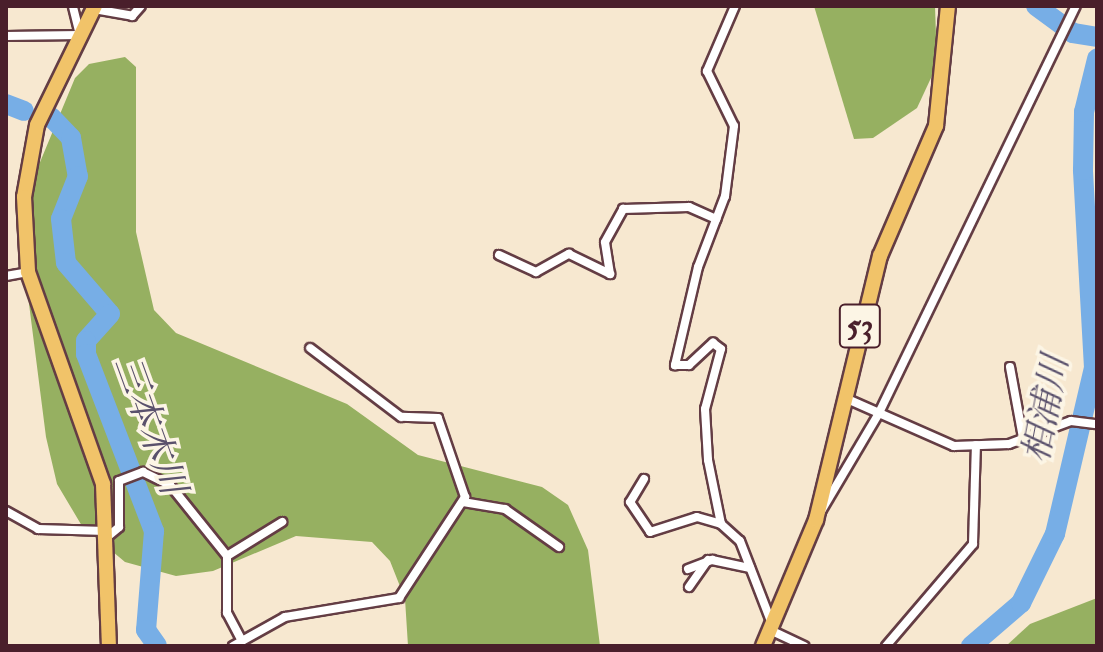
<!DOCTYPE html>
<html>
<head>
<meta charset="utf-8">
<style>
	body { margin:0 }
	#map { position:relative; width:1103px; height:652px; overflow:hidden; background:#f7e8d0; font-family:"IM FELL Double Pica","Noto Serif JP",serif }
	div>[style] { position:absolute }
	[style*='--x'] { left:calc(var(--x)*1px); top:calc(var(--y)*1px); width:calc(var(--w)*1px); rotate:calc(var(--a)*1deg) }
	.forest>* { inset:0; background:#96b061 }
	.river>* { height:20px; margin:-10px; padding:0 10px; transform-origin:10px; border-radius:10px; background:#77aee6 }
	.roads { filter:drop-shadow(2px 0 #643d44) drop-shadow(-2px 0 #643d44) drop-shadow(0 2px #643d44) drop-shadow(0 -2px #643d44) }
	.minor>* { height:8px; margin:-4px; padding:0 4px; transform-origin:4px; border-radius:4px; background:#fff }
	.primary>* { height:14px; margin:-7px; padding:0 7px; transform-origin:7px; border-radius:7px; background:#f1c369 }
	.trunk>* { height:14px; margin:-7px; padding:0 7px; transform-origin:7px; border-radius:7px; background:#f1c369 }
	span { translate:-50% -50%; white-space:nowrap; text-align:center; line-height:1.15; -webkit-text-stroke:7px #fcf5e5; paint-order:stroke }
	.shield-label span { padding:2px 6px; background:#fcf5e5; border:2px solid; border-radius:6px; -webkit-text-stroke-width:0 }
	.shield-label { font-size:32px; color:#4a1f2b; font-weight:700 }
	.water-label { font-size:36px; color:#5a516c; font-style:italic }
	.frame { position:absolute; inset:0; border:8px solid #4a1f2b; pointer-events:none }
</style>
</head>
<body>
<div id="map">
	<div class="forest">
		<div style="clip-path:polygon(814px 6px,935px 6px,937px 65px,917px 108px,873px 138px,854px 139px)"></div>
		<div style="clip-path:polygon(125px 57px,136px 67px,136px 232px,154px 310px,176px 333px,347px 404px,418px 455px,542px 487px,568px 505px,588px 550px,600px 646px,408px 646px,405px 599px,390px 561px,372px 542px,296px 536px,213px 571px,176px 576px,125px 562px,82px 526px,57px 484px,46px 437px,22px 249px,33px 179px,75px 78px,89px 64px)"></div>
		<div style="clip-path:polygon(1097px 598px,1097px 646px,1006px 646px,1030px 624px)"></div>
	</div>
	<div class="river">
		<div style="--x:1036;--y:6;--w:46;--a:36.1"></div>
		<div style="--x:1073;--y:33;--w:24;--a:9"></div>
		<div style="--x:6;--y:104;--w:19;--a:21"></div>
		<div style="--x:51;--y:117;--w:29;--a:46"></div>
		<div style="--x:71;--y:138;--w:39;--a:80"></div>
		<div style="--x:78;--y:176;--w:46;--a:111.6"></div>
		<div style="--x:61;--y:219;--w:44;--a:83.5"></div>
		<div style="--x:66;--y:263;--w:67;--a:49.2"></div>
		<div style="--x:110;--y:314;--w:36;--a:132"></div>
		<div style="--x:86;--y:341;--w:13;--a:90"></div>
		<div style="--x:86;--y:354;--w:190;--a:69"></div>
		<div style="--x:154;--y:531;--w:99;--a:94.6"></div>
		<div style="--x:146;--y:630;--w:19;--a:55"></div>
		<div style="--x:971;--y:646;--w:66;--a:-40.7"></div>
		<div style="--x:1021;--y:603;--w:77;--a:-63.8"></div>
		<div style="--x:1055;--y:534;--w:171;--a:-76.8"></div>
		<div style="--x:1094;--y:368;--w:198;--a:-93.2"></div>
		<div style="--x:1083;--y:170;--w:58;--a:-89"></div>
		<div style="--x:1084;--y:112;--w:55;--a:-76.2"></div>
	</div>
	<div class="roads">
		<div class="minor">
			<div style="--x:735;--y:6;--w:71;--a:113.3"></div>
			<div style="--x:707;--y:71;--w:61;--a:63.9"></div>
			<div style="--x:734;--y:126;--w:71;--a:97.3"></div>
			<div style="--x:725;--y:196;--w:76;--a:110.8"></div>
			<div style="--x:698;--y:267;--w:101;--a:103.2"></div>
			<div style="--x:675;--y:365;--w:14;--a:0"></div>
			<div style="--x:689;--y:365;--w:33;--a:-43"></div>
			<div style="--x:713;--y:343;--w:10;--a:37"></div>
			<div style="--x:721;--y:349;--w:62;--a:104.9"></div>
			<div style="--x:705;--y:409;--w:51;--a:86.6"></div>
			<div style="--x:708;--y:460;--w:65;--a:78.5"></div>
			<div style="--x:721;--y:524;--w:25;--a:42"></div>
			<div style="--x:740;--y:541;--w:89;--a:68.9"></div>
			<div style="--x:94;--y:9;--w:39;--a:10"></div>
			<div style="--x:132;--y:16;--w:13;--a:-48"></div>
			<div style="--x:6;--y:36;--w:74;--a:-0.8"></div>
			<div style="--x:80;--y:35;--w:30;--a:-104"></div>
			<div style="--x:499;--y:255;--w:41;--a:24.7"></div>
			<div style="--x:536;--y:272;--w:38;--a:-29"></div>
			<div style="--x:569;--y:254;--w:46;--a:26"></div>
			<div style="--x:610;--y:274;--w:32;--a:-99"></div>
			<div style="--x:605;--y:242;--w:38;--a:-61"></div>
			<div style="--x:623;--y:209;--w:66;--a:-1.7"></div>
			<div style="--x:689;--y:207;--w:30;--a:24"></div>
			<div style="--x:6;--y:276;--w:22;--a:-10"></div>
			<div style="--x:1010;--y:367;--w:72;--a:79.6"></div>
			<div style="--x:845;--y:398;--w:119;--a:23.8"></div>
			<div style="--x:954;--y:446;--w:55;--a:-2.1"></div>
			<div style="--x:1009;--y:444;--w:66;--a:-20.4"></div>
			<div style="--x:1071;--y:421;--w:26;--a:7"></div>
			<div style="--x:644;--y:479;--w:27;--a:121"></div>
			<div style="--x:630;--y:502;--w:36;--a:56"></div>
			<div style="--x:650;--y:532;--w:49;--a:-17.7"></div>
			<div style="--x:697;--y:517;--w:25;--a:16"></div>
			<div style="--x:463;--y:502;--w:43;--a:9.5"></div>
			<div style="--x:505;--y:509;--w:66;--a:35.1"></div>
			<div style="--x:6;--y:511;--w:37;--a:29"></div>
			<div style="--x:38;--y:529;--w:68;--a:1.7"></div>
			<div style="--x:817;--y:518;--w:122;--a:-59.4"></div>
			<div style="--x:879;--y:413;--w:452;--a:-64.2"></div>
			<div style="--x:106;--y:538;--w:17;--a:-40"></div>
			<div style="--x:119;--y:527;--w:46;--a:-90"></div>
			<div style="--x:119;--y:481;--w:26;--a:-21"></div>
			<div style="--x:143;--y:472;--w:30;--a:26"></div>
			<div style="--x:170;--y:485;--w:91;--a:51.2"></div>
			<div style="--x:688;--y:569;--w:26;--a:-21"></div>
			<div style="--x:712;--y:560;--w:39;--a:12"></div>
			<div style="--x:689;--y:587;--w:33;--a:-55"></div>
			<div style="--x:770;--y:630;--w:38;--a:25"></div>
			<div style="--x:242;--y:641;--w:32;--a:-118"></div>
			<div style="--x:227;--y:613;--w:57;--a:-90"></div>
			<div style="--x:227;--y:556;--w:65;--a:-31.7"></div>
			<div style="--x:233;--y:646;--w:60;--a:-29.1"></div>
			<div style="--x:285;--y:617;--w:116;--a:-9.5"></div>
			<div style="--x:399;--y:598;--w:121;--a:-56.8"></div>
			<div style="--x:465;--y:497;--w:83;--a:-108.9"></div>
			<div style="--x:438;--y:418;--w:37;--a:-178"></div>
			<div style="--x:401;--y:417;--w:114;--a:-142.8"></div>
			<div style="--x:886;--y:646;--w:134;--a:-49.5"></div>
			<div style="--x:973;--y:544;--w:99;--a:-88.3"></div>
		</div>
		<div class="primary">
			<div style="--x:763;--y:646;--w:137;--a:-67.2"></div>
			<div style="--x:816;--y:520;--w:272;--a:-76.4"></div>
			<div style="--x:880;--y:256;--w:142;--a:-66.7"></div>
			<div style="--x:936;--y:126;--w:121;--a:-84.3"></div>
		</div>
		<div class="trunk">
			<div style="--x:95;--y:6;--w:132;--a:116"></div>
			<div style="--x:37;--y:125;--w:73;--a:100.2"></div>
			<div style="--x:24;--y:197;--w:75;--a:86.9"></div>
			<div style="--x:28;--y:272;--w:225;--a:70.5"></div>
			<div style="--x:103;--y:484;--w:162;--a:87.9"></div>
		</div>
	</div>
	<div class="shield-label">
		<span style="left:860px;top:326px">53</span>
	</div>
	<div class="water-label">
		<span style="left:1046px;top:409px;rotate:-79deg">相浦川</span>
		<span style="left:150px;top:425px;rotate:70deg">三本木川</span>
	</div>
	<div class="frame"></div>
</div>
</body>
</html>
